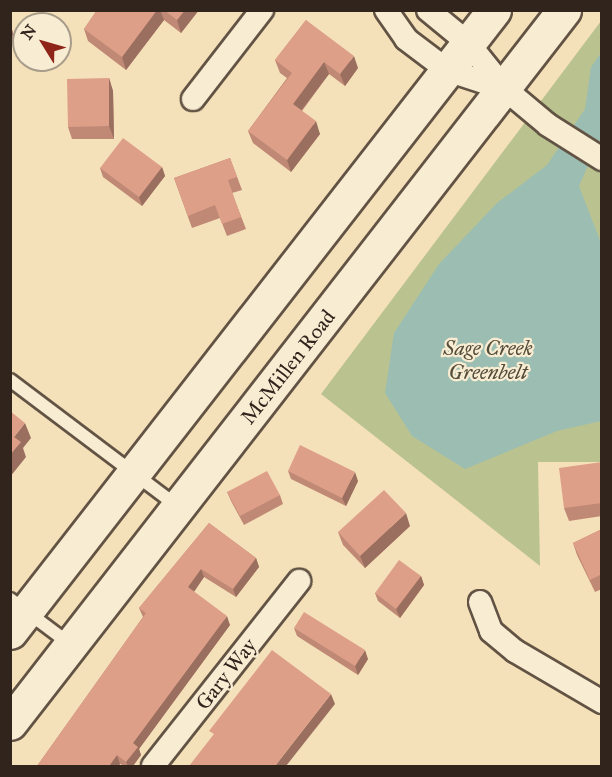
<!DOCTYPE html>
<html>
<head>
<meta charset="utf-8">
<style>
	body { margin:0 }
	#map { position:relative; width:612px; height:777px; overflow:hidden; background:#f5e1b9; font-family:"IM FELL Great Primer",serif }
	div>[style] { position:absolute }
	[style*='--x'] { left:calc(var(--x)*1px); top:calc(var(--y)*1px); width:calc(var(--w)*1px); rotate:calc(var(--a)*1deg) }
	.green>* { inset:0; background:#bac390 }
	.water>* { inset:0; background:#9cbdb1 }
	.roads { filter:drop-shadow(2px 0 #625344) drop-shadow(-2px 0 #625344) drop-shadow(0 2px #625344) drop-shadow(0 -2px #625344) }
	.lane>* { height:12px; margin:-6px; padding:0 6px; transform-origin:6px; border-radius:6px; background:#f8ecd2 }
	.street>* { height:22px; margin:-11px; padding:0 11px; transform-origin:11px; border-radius:11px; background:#f8ecd2 }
	.secondary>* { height:33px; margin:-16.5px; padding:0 16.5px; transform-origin:16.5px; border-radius:16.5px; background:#f8ecd2 }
	.wall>* { inset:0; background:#bf8975 }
	.shaded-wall>* { inset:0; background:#9b6f5f }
	.building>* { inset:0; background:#de9f88 }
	span { translate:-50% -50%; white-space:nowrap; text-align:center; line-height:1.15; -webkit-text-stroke:4.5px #f8ecd2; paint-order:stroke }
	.park-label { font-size:21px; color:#534c3a; font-style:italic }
	.street-label { font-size:21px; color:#31241d }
	.frame { position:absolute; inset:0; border:12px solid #31241d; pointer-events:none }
	.north { position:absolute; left:12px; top:12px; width:60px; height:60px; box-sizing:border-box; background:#f8ecd2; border:2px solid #a89c8a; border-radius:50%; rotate:307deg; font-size:16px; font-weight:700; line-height:24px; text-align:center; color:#31241d }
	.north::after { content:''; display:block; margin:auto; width:21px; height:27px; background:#8f2418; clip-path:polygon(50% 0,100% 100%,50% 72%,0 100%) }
</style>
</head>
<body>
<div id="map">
	<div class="green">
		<div style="clip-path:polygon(601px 21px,601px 462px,538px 462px,540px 566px,321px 394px)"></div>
	</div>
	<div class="water">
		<div style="clip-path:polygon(601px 53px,601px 137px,579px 186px,601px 243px,601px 421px,557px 431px,465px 469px,412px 436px,385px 393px,394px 333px,439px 264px,497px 203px,547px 165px,585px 109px,591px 67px)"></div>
	</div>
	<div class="roads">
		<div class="lane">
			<div style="--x:10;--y:380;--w:209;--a:37"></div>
			<div style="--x:10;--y:599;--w:75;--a:36.9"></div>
		</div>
		<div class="street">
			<div style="--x:386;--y:10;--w:35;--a:55"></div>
			<div style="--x:406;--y:39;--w:51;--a:37.1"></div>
			<div style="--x:447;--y:70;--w:61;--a:18.1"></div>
			<div style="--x:428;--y:10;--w:52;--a:39.5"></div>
			<div style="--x:468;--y:43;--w:59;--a:51.2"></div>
			<div style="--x:505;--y:89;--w:56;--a:39.9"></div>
			<div style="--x:548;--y:125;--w:64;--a:32.2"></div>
			<div style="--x:193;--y:99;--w:113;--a:-52.2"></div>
			<div style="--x:480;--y:602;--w:31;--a:69"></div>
			<div style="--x:491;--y:631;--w:31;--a:40"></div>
			<div style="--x:515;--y:651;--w:101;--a:30.4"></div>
			<div style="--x:153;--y:766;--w:236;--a:-51.7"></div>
		</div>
		<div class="secondary">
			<div style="--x:10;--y:632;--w:788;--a:-52.11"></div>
			<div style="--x:10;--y:723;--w:903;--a:-52.15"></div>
		</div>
	</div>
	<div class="wall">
		<div style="clip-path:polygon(97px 10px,199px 10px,181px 33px,164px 20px,126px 70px,88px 41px,84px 29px)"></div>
		<div style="clip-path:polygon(306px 20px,358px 68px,345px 86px,329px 74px,302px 111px,320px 134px,291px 172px,253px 143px,248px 131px,287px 78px,280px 73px,275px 60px)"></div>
		<div style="clip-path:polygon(10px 21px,15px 42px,10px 43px)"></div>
		<div style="clip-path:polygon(109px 78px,113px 91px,114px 139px,72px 139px,68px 127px)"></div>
		<div style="clip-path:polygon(230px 158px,242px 190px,232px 193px,246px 229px,227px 236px,220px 218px,192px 228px,174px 178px)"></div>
		<div style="clip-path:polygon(162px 167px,165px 176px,142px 206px,103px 177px,100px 168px)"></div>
		<div style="clip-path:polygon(602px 462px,602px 516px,569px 521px,564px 508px)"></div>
		<div style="clip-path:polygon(288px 471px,358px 481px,346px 506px,291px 479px)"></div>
		<div style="clip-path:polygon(227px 492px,280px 495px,283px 504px,244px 525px,231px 501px)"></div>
		<div style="clip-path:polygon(209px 523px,256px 558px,259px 567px,236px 597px,204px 577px,194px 592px,230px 625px,139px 749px,141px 755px,133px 766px,124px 766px,120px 764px,37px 766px,143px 617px,139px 608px)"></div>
		<div style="clip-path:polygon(410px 526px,365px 568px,343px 545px,338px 532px)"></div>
		<div style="clip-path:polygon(602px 529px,602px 589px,595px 592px,577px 555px,573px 543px)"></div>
		<div style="clip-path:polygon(421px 576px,424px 585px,400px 618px,378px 601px,375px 593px)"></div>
		<div style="clip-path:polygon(294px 628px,368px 659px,358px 675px,297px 636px)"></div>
	</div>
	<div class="shaded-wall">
		<div style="clip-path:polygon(157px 10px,160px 10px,164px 20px,126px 70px,122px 57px)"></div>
		<div style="clip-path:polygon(185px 10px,199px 10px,181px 33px,177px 20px)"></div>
		<div style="clip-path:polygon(10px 21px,15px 42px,10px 31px)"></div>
		<div style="clip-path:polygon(354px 56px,358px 68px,345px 86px,340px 74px)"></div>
		<div style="clip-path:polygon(324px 62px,329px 74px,297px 116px,293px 104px)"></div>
		<div style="clip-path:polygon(109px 78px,113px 91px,114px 139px,109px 126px)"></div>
		<div style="clip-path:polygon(316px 121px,320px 134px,291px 172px,287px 160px)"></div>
		<div style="clip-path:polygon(162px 167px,165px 176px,142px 206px,139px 197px)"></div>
		<div style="clip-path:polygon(25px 423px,31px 438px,23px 448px,26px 457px,10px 477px,10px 455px,14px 437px)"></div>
		<div style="clip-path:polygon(355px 472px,358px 481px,346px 506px,342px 498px)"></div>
		<div style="clip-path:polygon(406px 513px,410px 526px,365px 568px,360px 556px)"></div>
		<div style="clip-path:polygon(256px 558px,259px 567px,236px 597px,233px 589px)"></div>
		<div style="clip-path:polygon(201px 569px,204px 577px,191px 596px,188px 587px)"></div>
		<div style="clip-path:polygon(421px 576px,424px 585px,400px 618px,396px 609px)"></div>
		<div style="clip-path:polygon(227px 616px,230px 625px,139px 749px,141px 755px,133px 766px,128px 766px,126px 762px,133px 743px)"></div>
		<div style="clip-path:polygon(365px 650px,368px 659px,358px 675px,355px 666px)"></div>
		<div style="clip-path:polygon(331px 694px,335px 704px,286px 766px,275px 766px)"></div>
		<div style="clip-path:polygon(117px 755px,120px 764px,119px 766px,109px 766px)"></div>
	</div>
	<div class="building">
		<div style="clip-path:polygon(97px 10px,157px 10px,122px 57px,84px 29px)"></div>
		<div style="clip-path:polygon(164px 10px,185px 10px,177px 20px)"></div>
		<div style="clip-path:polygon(306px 20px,354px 56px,340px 74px,324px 62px,293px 104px,316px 121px,287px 160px,248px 131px,292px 73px,275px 60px)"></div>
		<div style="clip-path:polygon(109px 78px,109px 126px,68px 127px,67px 79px)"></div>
		<div style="clip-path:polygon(123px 138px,162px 167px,139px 197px,100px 168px)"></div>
		<div style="clip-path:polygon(230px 158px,237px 177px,228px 180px,241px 217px,222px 224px,215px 205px,188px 216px,174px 178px)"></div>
		<div style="clip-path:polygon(10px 411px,25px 423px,14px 437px,21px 442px,10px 455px)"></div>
		<div style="clip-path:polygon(300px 445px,355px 472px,342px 498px,288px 471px)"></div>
		<div style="clip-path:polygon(602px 462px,602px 503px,564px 508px,559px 468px)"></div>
		<div style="clip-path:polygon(267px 471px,280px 495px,240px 516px,227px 492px)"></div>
		<div style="clip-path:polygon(384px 490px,406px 513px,360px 556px,338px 532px)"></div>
		<div style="clip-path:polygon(209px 523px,256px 558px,233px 589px,201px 569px,188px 587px,227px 616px,133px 743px,138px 747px,126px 762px,117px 755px,109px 766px,37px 766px,146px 613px,139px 608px)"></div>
		<div style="clip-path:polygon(602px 529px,602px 574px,590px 580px,573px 543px)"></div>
		<div style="clip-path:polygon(399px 560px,421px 576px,396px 609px,375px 593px)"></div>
		<div style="clip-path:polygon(304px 612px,365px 650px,355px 666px,294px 628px)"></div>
		<div style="clip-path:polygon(272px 650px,331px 694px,275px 766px,189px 766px,214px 734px,209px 731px)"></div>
	</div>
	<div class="park-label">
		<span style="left:488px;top:360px">Sage Creek<br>Greenbelt</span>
	</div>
	<div class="street-label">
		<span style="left:288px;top:367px;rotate:-52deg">McMillen Road</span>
		<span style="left:226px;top:674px;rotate:-52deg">Gary Way</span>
	</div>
	<div class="frame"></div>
	<div class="north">N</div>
</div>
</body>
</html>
